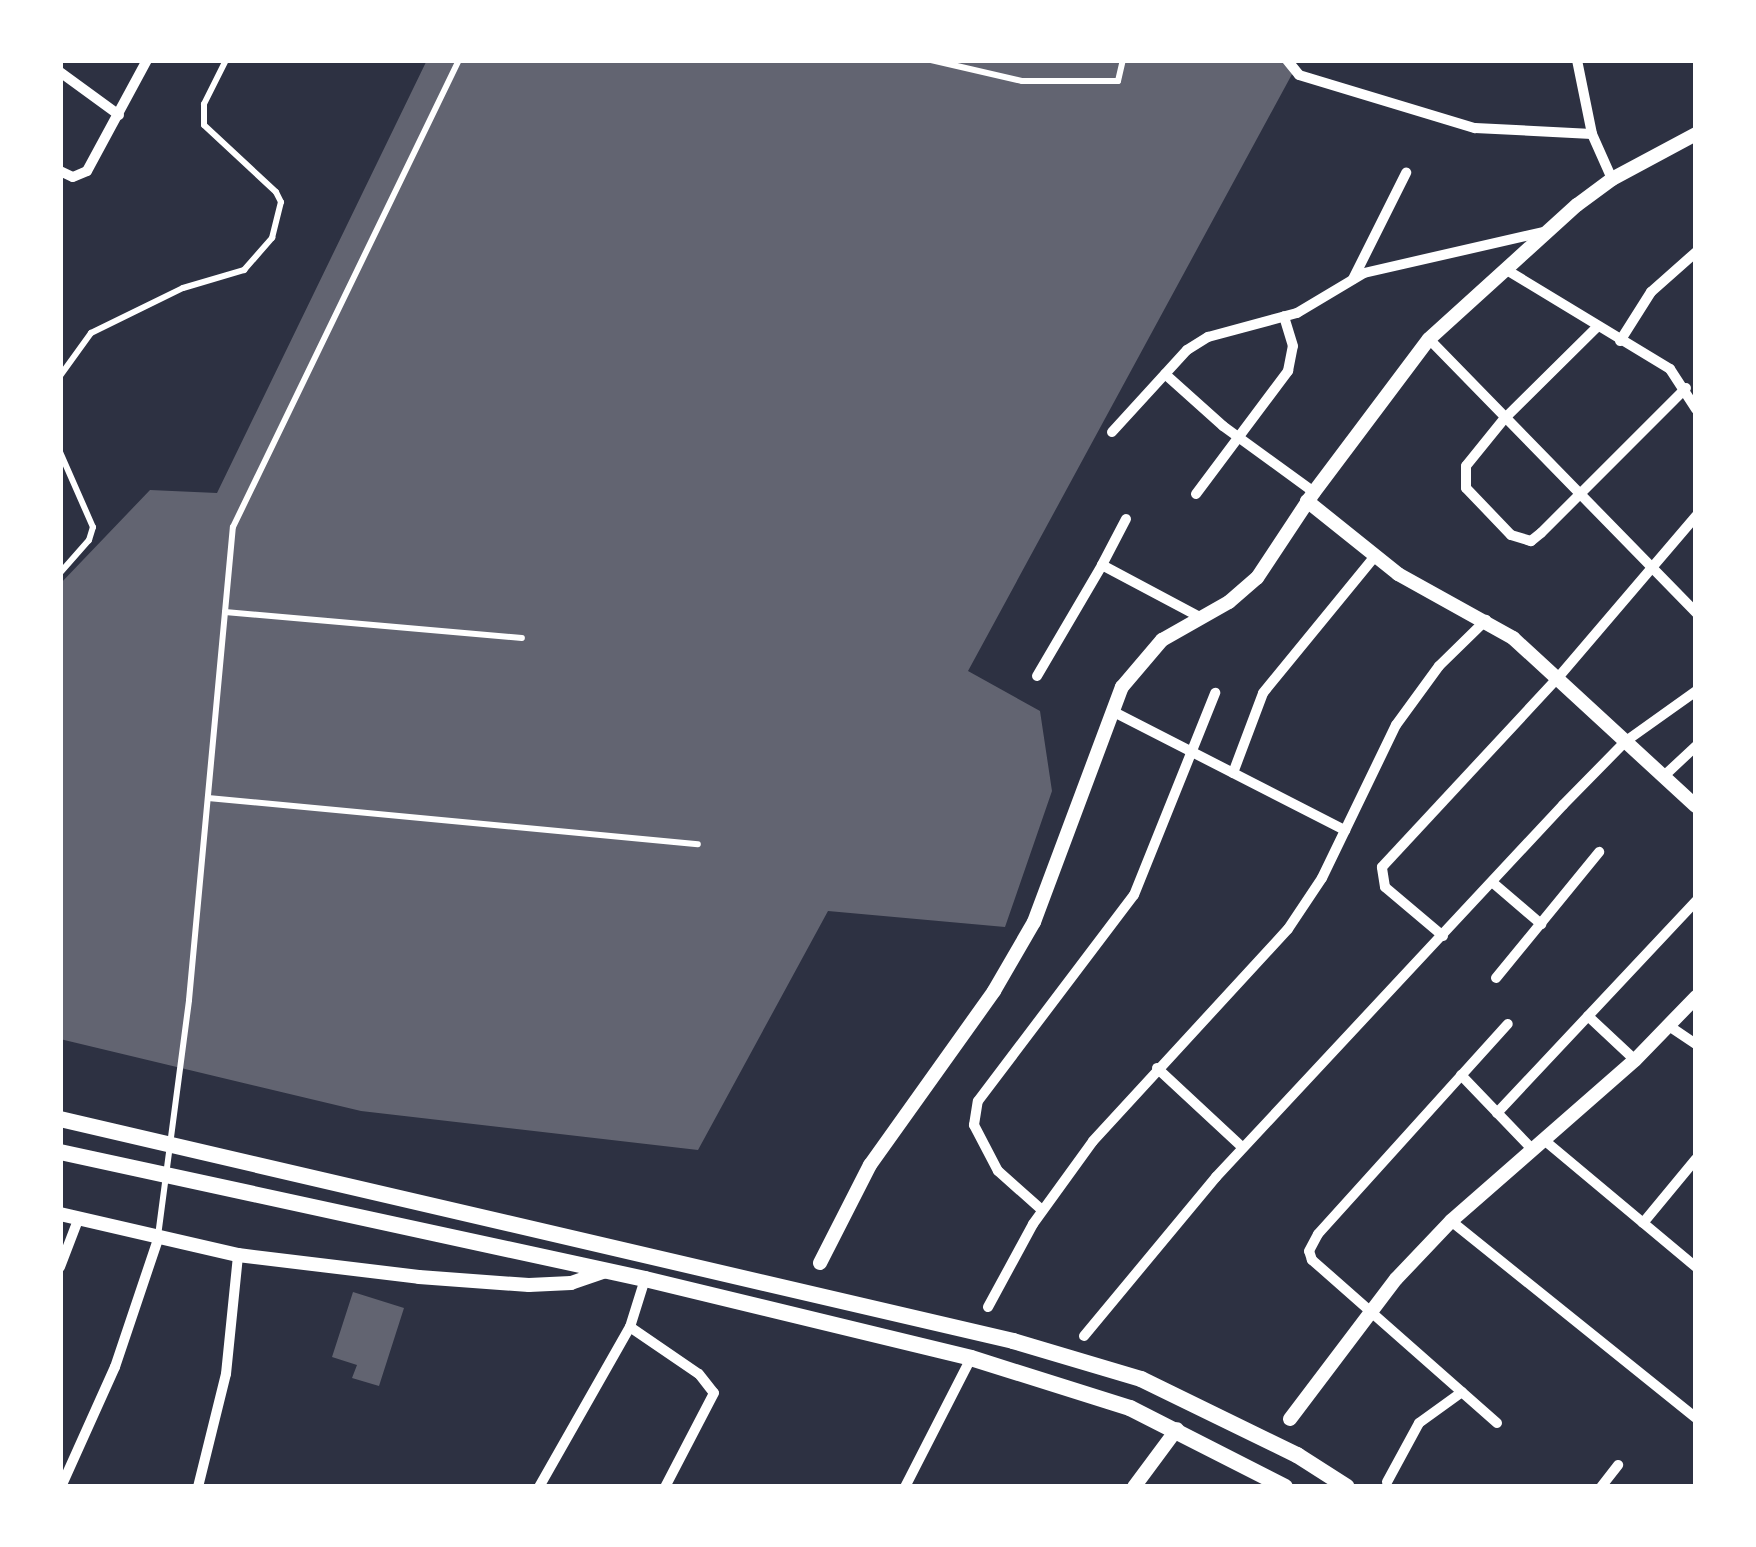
<!DOCTYPE html>
<html>
<head>
<meta charset="utf-8">
<style>
	body { margin:0 }
	#map { position:relative; width:1756px; height:1547px; overflow:hidden; background:#2d3142; font-family:Barlow,sans-serif }
	div>[style] { position:absolute }
	[style*='--x'] { left:calc(var(--x)*1px); top:calc(var(--y)*1px); width:calc(var(--w)*1px); rotate:calc(var(--a)*1deg) }
	.building>* { inset:0; background:#626471 }
	.service>* { height:6px; margin:-3px; padding:0 3px; transform-origin:3px; border-radius:3px; background:#fff }
	.minor>* { height:10px; margin:-5px; padding:0 5px; transform-origin:5px; border-radius:5px; background:#fff }
	.tertiary>* { height:14px; margin:-7px; padding:0 7px; transform-origin:7px; border-radius:7px; background:#fff }
	.primary>* { height:16px; margin:-8px; padding:0 8px; transform-origin:8px; border-radius:8px; background:#fff }
	span { translate:-50% -50%; white-space:nowrap; text-align:center; line-height:1.15; -webkit-text-stroke:12px #fff; paint-order:stroke }
	.frame { position:absolute; inset:0; border:63px solid #fff; pointer-events:none }
</style>
</head>
<body>
<div id="map">
	<div class="building">
		<div style="clip-path:polygon(427px 60px,1286px 60px,1297px 65px,968px 671px,1040px 711px,1052px 791px,1005px 927px,828px 911px,698px 1150px,361px 1111px,60px 1039px,60px 584px,150px 490px,217px 493px)"></div>
		<div style="clip-path:polygon(353px 1292px,404px 1308px,379px 1386px,352px 1378px,357px 1365px,332px 1357px)"></div>
	</div>
	<div class="service">
		<div style="--x:931;--y:60;--w:93;--a:13"></div>
		<div style="--x:1022;--y:81;--w:96;--a:0"></div>
		<div style="--x:1118;--y:81;--w:22;--a:-77"></div>
		<div style="--x:60;--y:376;--w:53;--a:-54.2"></div>
		<div style="--x:91;--y:333;--w:102;--a:-26.1"></div>
		<div style="--x:183;--y:288;--w:64;--a:-16.4"></div>
		<div style="--x:244;--y:270;--w:43;--a:-48.8"></div>
		<div style="--x:272;--y:238;--w:37;--a:-76"></div>
		<div style="--x:281;--y:202;--w:11;--a:-117"></div>
		<div style="--x:276;--y:192;--w:98;--a:-137.1"></div>
		<div style="--x:204;--y:125;--w:21;--a:-90"></div>
		<div style="--x:204;--y:104;--w:49;--a:-63.4"></div>
		<div style="--x:60;--y:452;--w:82;--a:66.3"></div>
		<div style="--x:93;--y:527;--w:14;--a:107"></div>
		<div style="--x:89;--y:540;--w:44;--a:131.3"></div>
		<div style="--x:225;--y:612;--w:298;--a:5"></div>
		<div style="--x:208;--y:798;--w:492;--a:5.4"></div>
		<div style="--x:158;--y:1236;--w:238;--a:-82.5"></div>
		<div style="--x:189;--y:1000;--w:475;--a:-84.7"></div>
		<div style="--x:233;--y:527;--w:519;--a:-64.18"></div>
	</div>
	<div class="minor">
		<div style="--x:1287;--y:60;--w:19;--a:51"></div>
		<div style="--x:1299;--y:75;--w:184;--a:16.8"></div>
		<div style="--x:1475;--y:128;--w:117;--a:2.9"></div>
		<div style="--x:1592;--y:134;--w:49;--a:66"></div>
		<div style="--x:1577;--y:60;--w:76;--a:78.5"></div>
		<div style="--x:60;--y:72;--w:73;--a:36.1"></div>
		<div style="--x:60;--y:171;--w:14;--a:25"></div>
		<div style="--x:73;--y:177;--w:15;--a:-23"></div>
		<div style="--x:87;--y:171;--w:126;--a:-61.6"></div>
		<div style="--x:1505;--y:269;--w:193;--a:31.2"></div>
		<div style="--x:1670;--y:369;--w:48;--a:57"></div>
		<div style="--x:1353;--y:279;--w:119;--a:-63.4"></div>
		<div style="--x:1596;--y:328;--w:129;--a:135.3"></div>
		<div style="--x:1504;--y:419;--w:60;--a:129"></div>
		<div style="--x:1466;--y:466;--w:22;--a:90"></div>
		<div style="--x:1466;--y:488;--w:65;--a:46.2"></div>
		<div style="--x:1511;--y:535;--w:21;--a:17"></div>
		<div style="--x:1531;--y:541;--w:13;--a:-39"></div>
		<div style="--x:1541;--y:533;--w:205;--a:-45"></div>
		<div style="--x:1429;--y:339;--w:383;--a:45.7"></div>
		<div style="--x:1620;--y:341;--w:58;--a:-57.7"></div>
		<div style="--x:1651;--y:292;--w:60;--a:-41.6"></div>
		<div style="--x:1165;--y:374;--w:78;--a:41.9"></div>
		<div style="--x:1223;--y:426;--w:112;--a:36"></div>
		<div style="--x:1112;--y:432;--w:111;--a:-47.6"></div>
		<div style="--x:1187;--y:350;--w:25;--a:-32"></div>
		<div style="--x:1208;--y:337;--w:92;--a:-15.1"></div>
		<div style="--x:1297;--y:313;--w:78;--a:-30.8"></div>
		<div style="--x:1364;--y:273;--w:188;--a:-12.9"></div>
		<div style="--x:1196;--y:494;--w:154;--a:-53.2"></div>
		<div style="--x:1288;--y:371;--w:25;--a:-79"></div>
		<div style="--x:1293;--y:346;--w:31;--a:-107"></div>
		<div style="--x:1126;--y:519;--w:52;--a:117.6"></div>
		<div style="--x:1102;--y:565;--w:111;--a:28"></div>
		<div style="--x:1037;--y:676;--w:129;--a:-59.6"></div>
		<div style="--x:1112;--y:711;--w:262;--a:27.1"></div>
		<div style="--x:1233;--y:773;--w:85;--a:-69.4"></div>
		<div style="--x:1263;--y:693;--w:178;--a:-50.7"></div>
		<div style="--x:1665;--y:775;--w:42;--a:-43.1"></div>
		<div style="--x:1492;--y:882;--w:65;--a:40.6"></div>
		<div style="--x:1443;--y:936;--w:76;--a:-139.8"></div>
		<div style="--x:1385;--y:887;--w:20;--a:-99"></div>
		<div style="--x:1382;--y:867;--w:255;--a:-47.1"></div>
		<div style="--x:1556;--y:680;--w:216;--a:-49.5"></div>
		<div style="--x:1496;--y:978;--w:163;--a:-50.7"></div>
		<div style="--x:1588;--y:1016;--w:64;--a:43.1"></div>
		<div style="--x:1669;--y:1026;--w:32;--a:34"></div>
		<div style="--x:1157;--y:1068;--w:117;--a:42.9"></div>
		<div style="--x:1461;--y:1075;--w:104;--a:46.2"></div>
		<div style="--x:1497;--y:1113;--w:291;--a:-46.8"></div>
		<div style="--x:1544;--y:1140;--w:198;--a:39.9"></div>
		<div style="--x:1042;--y:1210;--w:59;--a:-138.4"></div>
		<div style="--x:998;--y:1171;--w:52;--a:-117.6"></div>
		<div style="--x:974;--y:1125;--w:24;--a:-81"></div>
		<div style="--x:978;--y:1101;--w:258;--a:-52.9"></div>
		<div style="--x:1134;--y:895;--w:218;--a:-68.1"></div>
		<div style="--x:1451;--y:1221;--w:314;--a:38.8"></div>
		<div style="--x:1643;--y:1223;--w:83;--a:-50.4"></div>
		<div style="--x:60;--y:1267;--w:50;--a:-69"></div>
		<div style="--x:988;--y:1307;--w:94;--a:-61.5"></div>
		<div style="--x:1033;--y:1224;--w:102;--a:-54.1"></div>
		<div style="--x:1093;--y:1141;--w:288;--a:-47.4"></div>
		<div style="--x:1288;--y:929;--w:61;--a:-56.3"></div>
		<div style="--x:1322;--y:878;--w:170;--a:-64.2"></div>
		<div style="--x:1396;--y:725;--w:73;--a:-53.9"></div>
		<div style="--x:1439;--y:666;--w:66;--a:-44.4"></div>
		<div style="--x:630;--y:1327;--w:83;--a:34.3"></div>
		<div style="--x:699;--y:1374;--w:24;--a:52"></div>
		<div style="--x:714;--y:1393;--w:106;--a:117.5"></div>
		<div style="--x:1084;--y:1336;--w:207;--a:-50.3"></div>
		<div style="--x:1216;--y:1177;--w:509;--a:-46.99"></div>
		<div style="--x:1563;--y:805;--w:90;--a:-45.5"></div>
		<div style="--x:1626;--y:741;--w:86;--a:-35.5"></div>
		<div style="--x:1497;--y:1423;--w:247;--a:-138.6"></div>
		<div style="--x:1312;--y:1260;--w:9;--a:-108"></div>
		<div style="--x:1309;--y:1251;--w:19;--a:-62"></div>
		<div style="--x:1318;--y:1234;--w:283;--a:-47.9"></div>
		<div style="--x:1387;--y:1482;--w:67;--a:-61.5"></div>
		<div style="--x:1419;--y:1423;--w:53;--a:-35.8"></div>
		<div style="--x:61;--y:1487;--w:132;--a:-65.8"></div>
		<div style="--x:115;--y:1367;--w:135;--a:-71.4"></div>
		<div style="--x:198;--y:1487;--w:116;--a:-76.1"></div>
		<div style="--x:226;--y:1374;--w:120;--a:-84.2"></div>
		<div style="--x:539;--y:1487;--w:184;--a:-60.4"></div>
		<div style="--x:630;--y:1327;--w:50;--a:-72.6"></div>
		<div style="--x:905;--y:1487;--w:145;--a:-62.9"></div>
		<div style="--x:1601;--y:1487;--w:28;--a:-52"></div>
	</div>
	<div class="tertiary">
		<div style="--x:1307;--y:501;--w:117;--a:38.7"></div>
		<div style="--x:1398;--y:574;--w:132;--a:29.1"></div>
		<div style="--x:1513;--y:638;--w:248;--a:42.6"></div>
		<div style="--x:60;--y:1214;--w:183;--a:13"></div>
		<div style="--x:238;--y:1255;--w:182;--a:6.9"></div>
		<div style="--x:419;--y:1277;--w:110;--a:4.2"></div>
		<div style="--x:529;--y:1285;--w:42;--a:-2.7"></div>
		<div style="--x:571;--y:1283;--w:37;--a:-19"></div>
		<div style="--x:820;--y:1263;--w:110;--a:-63"></div>
		<div style="--x:870;--y:1165;--w:214;--a:-54.5"></div>
		<div style="--x:994;--y:991;--w:80;--a:-59.9"></div>
		<div style="--x:1034;--y:922;--w:251;--a:-69.5"></div>
		<div style="--x:1122;--y:687;--w:62;--a:-49.6"></div>
		<div style="--x:1162;--y:640;--w:77;--a:-29.6"></div>
		<div style="--x:1229;--y:602;--w:37;--a:-41"></div>
		<div style="--x:1257;--y:578;--w:103;--a:-56.5"></div>
		<div style="--x:1314;--y:492;--w:191;--a:-53.1"></div>
		<div style="--x:1429;--y:339;--w:200;--a:-42.2"></div>
		<div style="--x:1577;--y:205;--w:44;--a:-36.6"></div>
		<div style="--x:1612;--y:179;--w:95;--a:-28.2"></div>
		<div style="--x:1290;--y:1419;--w:176;--a:-52.9"></div>
		<div style="--x:1396;--y:1279;--w:80;--a:-46.5"></div>
		<div style="--x:1451;--y:1221;--w:244;--a:-41.2"></div>
		<div style="--x:1635;--y:1060;--w:88;--a:-45.9"></div>
		<div style="--x:1134;--y:1487;--w:72;--a:-53.4"></div>
	</div>
	<div class="primary">
		<div style="--x:60;--y:1119;--w:979;--a:13.11"></div>
		<div style="--x:1013;--y:1341;--w:134;--a:16.5"></div>
		<div style="--x:1141;--y:1379;--w:174;--a:26"></div>
		<div style="--x:1297;--y:1455;--w:59;--a:32.6"></div>
		<div style="--x:60;--y:1152;--w:599;--a:12.25"></div>
		<div style="--x:645;--y:1279;--w:335;--a:13.6"></div>
		<div style="--x:971;--y:1358;--w:167;--a:17.5"></div>
		<div style="--x:1130;--y:1408;--w:174;--a:27"></div>
	</div>
	<div class="frame"></div>
</div>
</body>
</html>
